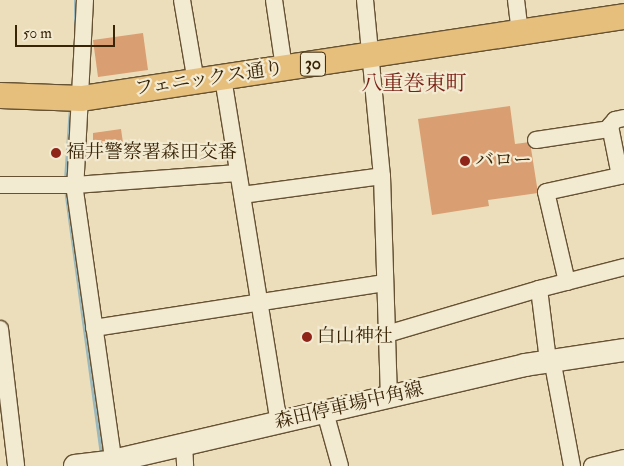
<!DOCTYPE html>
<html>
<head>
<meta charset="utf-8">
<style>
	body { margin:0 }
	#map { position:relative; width:624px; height:466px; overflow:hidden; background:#ecdeba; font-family:"IM FELL Double Pica","Noto Serif JP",serif }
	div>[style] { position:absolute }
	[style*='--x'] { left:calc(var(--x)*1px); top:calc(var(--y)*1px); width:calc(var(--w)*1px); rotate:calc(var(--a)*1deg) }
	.stream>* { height:4px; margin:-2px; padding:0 2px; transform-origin:2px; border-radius:2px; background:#9db9bb }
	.building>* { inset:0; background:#da9e73 }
	.roads { filter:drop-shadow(1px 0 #665233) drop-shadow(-1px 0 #665233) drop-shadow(0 1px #665233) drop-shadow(0 -1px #665233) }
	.street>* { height:16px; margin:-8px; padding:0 8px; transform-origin:8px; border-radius:8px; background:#f3ead2 }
	.secondary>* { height:22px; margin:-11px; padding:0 11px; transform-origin:11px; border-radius:11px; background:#f3ead2 }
	.primary>* { height:25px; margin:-12.5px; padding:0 12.5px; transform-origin:12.5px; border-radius:12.5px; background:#e6bf7d }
	.dots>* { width:14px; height:14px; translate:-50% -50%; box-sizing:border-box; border:2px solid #f3ead2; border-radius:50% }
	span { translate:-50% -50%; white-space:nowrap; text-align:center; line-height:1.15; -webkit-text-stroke:4.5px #f3ead2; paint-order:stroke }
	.shield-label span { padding:1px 4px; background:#f3ead2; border:1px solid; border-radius:4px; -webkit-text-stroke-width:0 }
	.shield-label { font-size:18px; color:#392406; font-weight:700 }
	.street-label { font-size:19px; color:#392406 }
	.poi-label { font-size:19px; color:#392406 }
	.left { translate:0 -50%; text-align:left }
	.quarter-label { font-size:21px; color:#7a1f14 }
	.scale { position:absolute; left:15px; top:25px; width:100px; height:22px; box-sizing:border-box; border:2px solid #392406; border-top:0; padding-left:6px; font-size:15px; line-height:18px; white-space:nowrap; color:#392406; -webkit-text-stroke:4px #f3ead2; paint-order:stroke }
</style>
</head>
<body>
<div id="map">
	<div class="stream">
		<div style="--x:76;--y:25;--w:25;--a:-90"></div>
		<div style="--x:66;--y:180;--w:73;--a:-86.1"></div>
		<div style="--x:66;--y:189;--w:268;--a:82.3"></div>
	</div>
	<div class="building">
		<div style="clip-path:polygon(143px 33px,148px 70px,98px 77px,93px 40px)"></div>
		<div style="clip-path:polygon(510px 106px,515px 144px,530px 142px,538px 193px,488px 200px,489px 206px,432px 215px,418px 119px)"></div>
		<div style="clip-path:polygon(121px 129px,124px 150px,93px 154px,93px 133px)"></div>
	</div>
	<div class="roads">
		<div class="street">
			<div style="--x:85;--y:0;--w:191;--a:93"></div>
			<div style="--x:75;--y:191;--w:278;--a:81.9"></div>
			<div style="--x:182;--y:0;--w:83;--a:80.3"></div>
			<div style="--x:274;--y:0;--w:69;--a:81.6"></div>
			<div style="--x:365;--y:0;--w:177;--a:84.5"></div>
			<div style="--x:382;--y:176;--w:221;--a:88.2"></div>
			<div style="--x:516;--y:0;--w:33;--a:83"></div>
			<div style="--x:223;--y:78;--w:349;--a:80.8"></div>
			<div style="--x:536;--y:140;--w:75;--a:-8.5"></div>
			<div style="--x:0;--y:185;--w:75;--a:0"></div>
			<div style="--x:75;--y:185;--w:163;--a:-4.2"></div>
			<div style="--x:242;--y:195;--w:141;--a:-7.7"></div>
			<div style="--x:567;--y:282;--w:92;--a:-103.1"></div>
			<div style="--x:546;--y:192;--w:76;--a:-12.2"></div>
			<div style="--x:620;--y:176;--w:51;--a:-101.3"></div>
			<div style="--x:610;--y:126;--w:8;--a:-50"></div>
			<div style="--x:615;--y:120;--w:9;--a:-13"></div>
			<div style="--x:539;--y:289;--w:72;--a:82.8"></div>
			<div style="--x:94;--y:328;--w:294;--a:-8.8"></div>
			<div style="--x:0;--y:329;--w:138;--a:83.3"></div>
			<div style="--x:387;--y:334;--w:159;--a:-16.5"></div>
			<div style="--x:539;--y:289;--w:88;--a:-14.5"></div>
			<div style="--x:552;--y:359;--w:109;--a:79.4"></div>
			<div style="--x:325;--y:412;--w:56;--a:74.5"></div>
			<div style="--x:184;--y:444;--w:22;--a:87"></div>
			<div style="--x:592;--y:466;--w:33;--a:-14"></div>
		</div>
		<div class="secondary">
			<div style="--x:75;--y:466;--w:38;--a:-7"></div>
			<div style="--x:113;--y:461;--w:423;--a:-13.1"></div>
			<div style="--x:525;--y:365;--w:100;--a:-8.6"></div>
		</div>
		<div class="primary">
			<div style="--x:0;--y:95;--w:81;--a:2.1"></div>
			<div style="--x:81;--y:98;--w:549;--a:-8.59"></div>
		</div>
	</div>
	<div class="dots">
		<div style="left:56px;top:153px;background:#8f2418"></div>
		<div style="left:465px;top:161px;background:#8f2418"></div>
		<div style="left:307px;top:337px;background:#8f2418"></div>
	</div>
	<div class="shield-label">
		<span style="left:313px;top:64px">30</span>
	</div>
	<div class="street-label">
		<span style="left:209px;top:79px;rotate:-8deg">フェニックス通り</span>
		<span style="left:349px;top:406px;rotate:-13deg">森田停車場中角線</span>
	</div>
	<div class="poi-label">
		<span class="left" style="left:66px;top:153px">福井警察署森田交番</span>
		<span class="left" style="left:475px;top:161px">バロー</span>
		<span class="left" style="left:317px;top:337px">白山神社</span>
	</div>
	<div class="quarter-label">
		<span style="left:414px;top:84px">八重巻東町</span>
	</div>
	<div class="scale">50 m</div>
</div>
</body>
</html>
